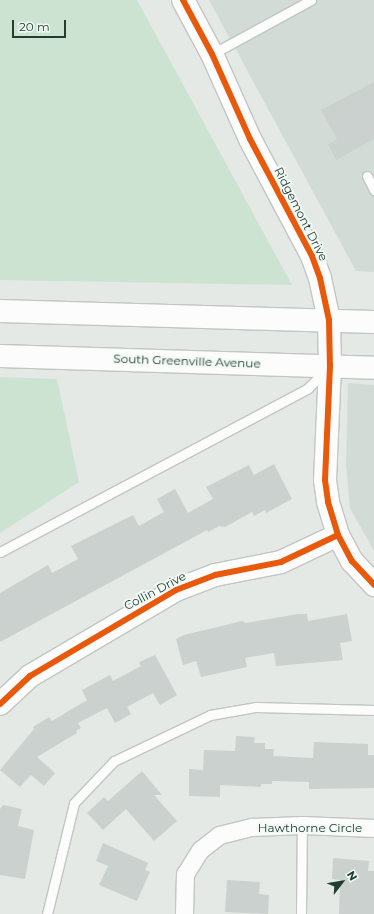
<!DOCTYPE html>
<html>
<head>
<meta charset="utf-8">
<style>
	body { margin:0 }
	#map { position:relative; width:374px; height:914px; overflow:hidden; background:#e4e9e6; font-family:Montserrat,sans-serif }
	div>[style] { position:absolute }
	[style*='--x'] { left:calc(var(--x)*1px); top:calc(var(--y)*1px); width:calc(var(--w)*1px); rotate:calc(var(--a)*1deg) }
	.built>* { inset:0; background:#d2dbd6 }
	.green>* { inset:0; background:#cce3d1 }
	.building>* { inset:0; background:#cbd1ce }
	.roads { filter:drop-shadow(1px 0 #c1c6c3) drop-shadow(-1px 0 #c1c6c3) drop-shadow(0 1px #c1c6c3) drop-shadow(0 -1px #c1c6c3) }
	.lane>* { height:9px; margin:-4.5px; padding:0 4.5px; transform-origin:4.5px; border-radius:4.5px; background:#fbfcfb }
	.street>* { height:17px; margin:-8.5px; padding:0 8.5px; transform-origin:8.5px; border-radius:8.5px; background:#fbfcfb }
	.secondary>* { height:22px; margin:-11px; padding:0 11px; transform-origin:11px; border-radius:11px; background:#fbfcfb }
	.cycleway>* { height:6px; margin:-3px; padding:0 3px; transform-origin:3px; border-radius:3px; background:#e8590c }
	span { translate:-50% -50%; white-space:nowrap; text-align:center; line-height:1.15; -webkit-text-stroke:3.5px #f2f9f5; paint-order:stroke }
	.street-label { font-size:12px; color:#213e32 }
	.north { position:absolute; left:322px; top:862px; width:40px; height:40px; -webkit-text-stroke:3px #f2f9f5; paint-order:stroke; rotate:59deg; font-size:11px; font-weight:700; line-height:16px; text-align:center; color:#213e32 }
	.north::after { content:''; display:block; margin:auto; width:14px; height:18px; background:#213e32; clip-path:polygon(50% 0,100% 100%,50% 72%,0 100%) }
	.scale { position:absolute; left:12px; top:20px; width:54px; height:18px; box-sizing:border-box; border:2px solid #213e32; border-top:0; padding-left:5px; font-size:12px; line-height:14px; white-space:nowrap; color:#213e32; -webkit-text-stroke:3px #f2f9f5; paint-order:stroke }
</style>
</head>
<body>
<div id="map">
	<div class="built">
		<div style="clip-path:polygon(209px 0,374px 0,374px 272px,356px 271px)"></div>
		<div style="clip-path:polygon(348px 383px,374px 385px,374px 551px,350px 508px,346px 464px)"></div>
	</div>
	<div class="green">
		<div style="clip-path:polygon(0 0,137px 0,292px 285px,0 280px)"></div>
		<div style="clip-path:polygon(0 377px,57px 379px,79px 482px,0 533px)"></div>
	</div>
	<div class="building">
		<div style="clip-path:polygon(374px 82px,374px 139px,336px 160px,328px 144px,337px 139px,321px 110px)"></div>
		<div style="clip-path:polygon(274px 464px,292px 499px,266px 513px,265px 510px,254px 516px,252px 512px,225px 527px,219px 526px,208px 532px,207px 530px,0 642px,0 593px,48px 565px,52px 573px,78px 559px,71px 546px,133px 515px,139px 526px,164px 512px,157px 499px,175px 489px,188px 513px,213px 499px,206px 487px,249px 465px,254px 475px)"></div>
		<div style="clip-path:polygon(298px 614px,307px 614px,308px 621px,347px 614px,352px 641px,340px 643px,343px 660px,276px 666px,274px 653px,245px 658px,247px 667px,201px 677px,196px 661px,183px 665px,176px 639px,184px 635px,242px 621px,246px 623px)"></div>
		<div style="clip-path:polygon(155px 655px,177px 695px,160px 705px,153px 693px,127px 707px,131px 714px,115px 723px,107px 708px,78px 723px,81px 728px,76px 731px,77px 733px,37px 757px,55px 773px,44px 786px,31px 775px,20px 787px,0 770px,34px 729px,33px 727px,49px 717px,52px 721px,87px 700px,82px 690px,110px 675px,113px 681px,141px 666px,139px 662px)"></div>
		<div style="clip-path:polygon(236px 736px,255px 737px,254px 743px,265px 743px,265px 749px,274px 749px,273px 756px,313px 758px,314px 742px,368px 744px,368px 755px,374px 755px,374px 788px,309px 789px,309px 782px,272px 781px,272px 784px,261px 784px,261px 787px,220px 785px,220px 797px,189px 796px,189px 769px,203px 770px,204px 750px,235px 751px)"></div>
		<div style="clip-path:polygon(142px 771px,162px 795px,154px 795px,177px 821px,154px 841px,126px 809px,103px 830px,87px 813px,104px 797px,108px 801px)"></div>
		<div style="clip-path:polygon(3px 805px,22px 809px,18px 826px,34px 830px,25px 879px,0 875px,0 809px)"></div>
		<div style="clip-path:polygon(103px 843px,148px 863px,145px 870px,150px 872px,137px 901px,99px 885px,108px 866px,96px 861px)"></div>
		<div style="clip-path:polygon(333px 858px,369px 861px,368px 871px,374px 871px,374px 914px,339px 914px,340px 880px,332px 879px)"></div>
		<div style="clip-path:polygon(227px 880px,260px 882px,259px 894px,269px 895px,268px 914px,225px 912px)"></div>
	</div>
	<div class="roads">
		<div class="lane">
			<div style="--x:212;--y:54;--w:113;--a:-28.6"></div>
			<div style="--x:367;--y:176;--w:16;--a:63"></div>
			<div style="--x:0;--y:552;--w:349;--a:-28"></div>
			<div style="--x:308;--y:388;--w:25;--a:-45"></div>
			<div style="--x:47;--y:914;--w:114;--a:-76.3"></div>
			<div style="--x:74;--y:803;--w:58;--a:-46.4"></div>
			<div style="--x:114;--y:761;--w:106;--a:-25.6"></div>
			<div style="--x:210;--y:715;--w:47;--a:-9.9"></div>
			<div style="--x:256;--y:707;--w:118;--a:1.5"></div>
			<div style="--x:301;--y:914;--w:89;--a:-89.4"></div>
		</div>
		<div class="street">
			<div style="--x:184;--y:914;--w:40;--a:-88.6"></div>
			<div style="--x:185;--y:874;--w:28;--a:-58"></div>
			<div style="--x:200;--y:850;--w:24;--a:-38"></div>
			<div style="--x:219;--y:835;--w:34;--a:-14"></div>
			<div style="--x:252;--y:827;--w:50;--a:-2.3"></div>
			<div style="--x:302;--y:825;--w:72;--a:2.4"></div>
		</div>
		<div class="secondary">
			<div style="--x:183;--y:0;--w:61;--a:61.8"></div>
			<div style="--x:212;--y:54;--w:93;--a:65.9"></div>
			<div style="--x:250;--y:139;--w:132;--a:62.1"></div>
			<div style="--x:312;--y:256;--w:23;--a:70"></div>
			<div style="--x:320;--y:278;--w:43;--a:77.9"></div>
			<div style="--x:329;--y:320;--w:46;--a:88.8"></div>
			<div style="--x:330;--y:366;--w:114;--a:92.5"></div>
			<div style="--x:325;--y:480;--w:22;--a:82"></div>
			<div style="--x:328;--y:502;--w:34;--a:73"></div>
			<div style="--x:338;--y:535;--w:30;--a:62"></div>
			<div style="--x:352;--y:561;--w:33;--a:47"></div>
			<div style="--x:0;--y:311;--w:374;--a:1.7"></div>
			<div style="--x:0;--y:356;--w:374;--a:1.8"></div>
			<div style="--x:0;--y:704;--w:41;--a:-43"></div>
			<div style="--x:30;--y:676;--w:169;--a:-30.5"></div>
			<div style="--x:176;--y:590;--w:42;--a:-21"></div>
			<div style="--x:215;--y:575;--w:67;--a:-11.1"></div>
			<div style="--x:281;--y:562;--w:63;--a:-25.3"></div>
		</div>
	</div>
	<div class="cycleway">
		<div style="--x:183;--y:0;--w:61;--a:61.8"></div>
		<div style="--x:212;--y:54;--w:93;--a:65.9"></div>
		<div style="--x:250;--y:139;--w:132;--a:62.1"></div>
		<div style="--x:312;--y:256;--w:23;--a:70"></div>
		<div style="--x:320;--y:278;--w:43;--a:77.9"></div>
		<div style="--x:329;--y:320;--w:46;--a:88.8"></div>
		<div style="--x:330;--y:366;--w:114;--a:92.5"></div>
		<div style="--x:325;--y:480;--w:22;--a:82"></div>
		<div style="--x:328;--y:502;--w:34;--a:73"></div>
		<div style="--x:338;--y:535;--w:30;--a:62"></div>
		<div style="--x:352;--y:561;--w:33;--a:47"></div>
		<div style="--x:0;--y:704;--w:41;--a:-43"></div>
		<div style="--x:30;--y:676;--w:169;--a:-30.5"></div>
		<div style="--x:176;--y:590;--w:42;--a:-21"></div>
		<div style="--x:215;--y:575;--w:67;--a:-11.1"></div>
		<div style="--x:281;--y:562;--w:63;--a:-25.3"></div>
	</div>
	<div class="street-label">
		<span style="left:301px;top:214px;rotate:63deg">Ridgemont Drive</span>
		<span style="left:187px;top:361px;rotate:2deg">South Greenville Avenue</span>
		<span style="left:155px;top:591px;rotate:-28deg">Collin Drive</span>
		<span style="left:310px;top:828px">Hawthorne Circle</span>
	</div>
	<div class="north">N</div>
	<div class="scale">20 m</div>
</div>
</body>
</html>
